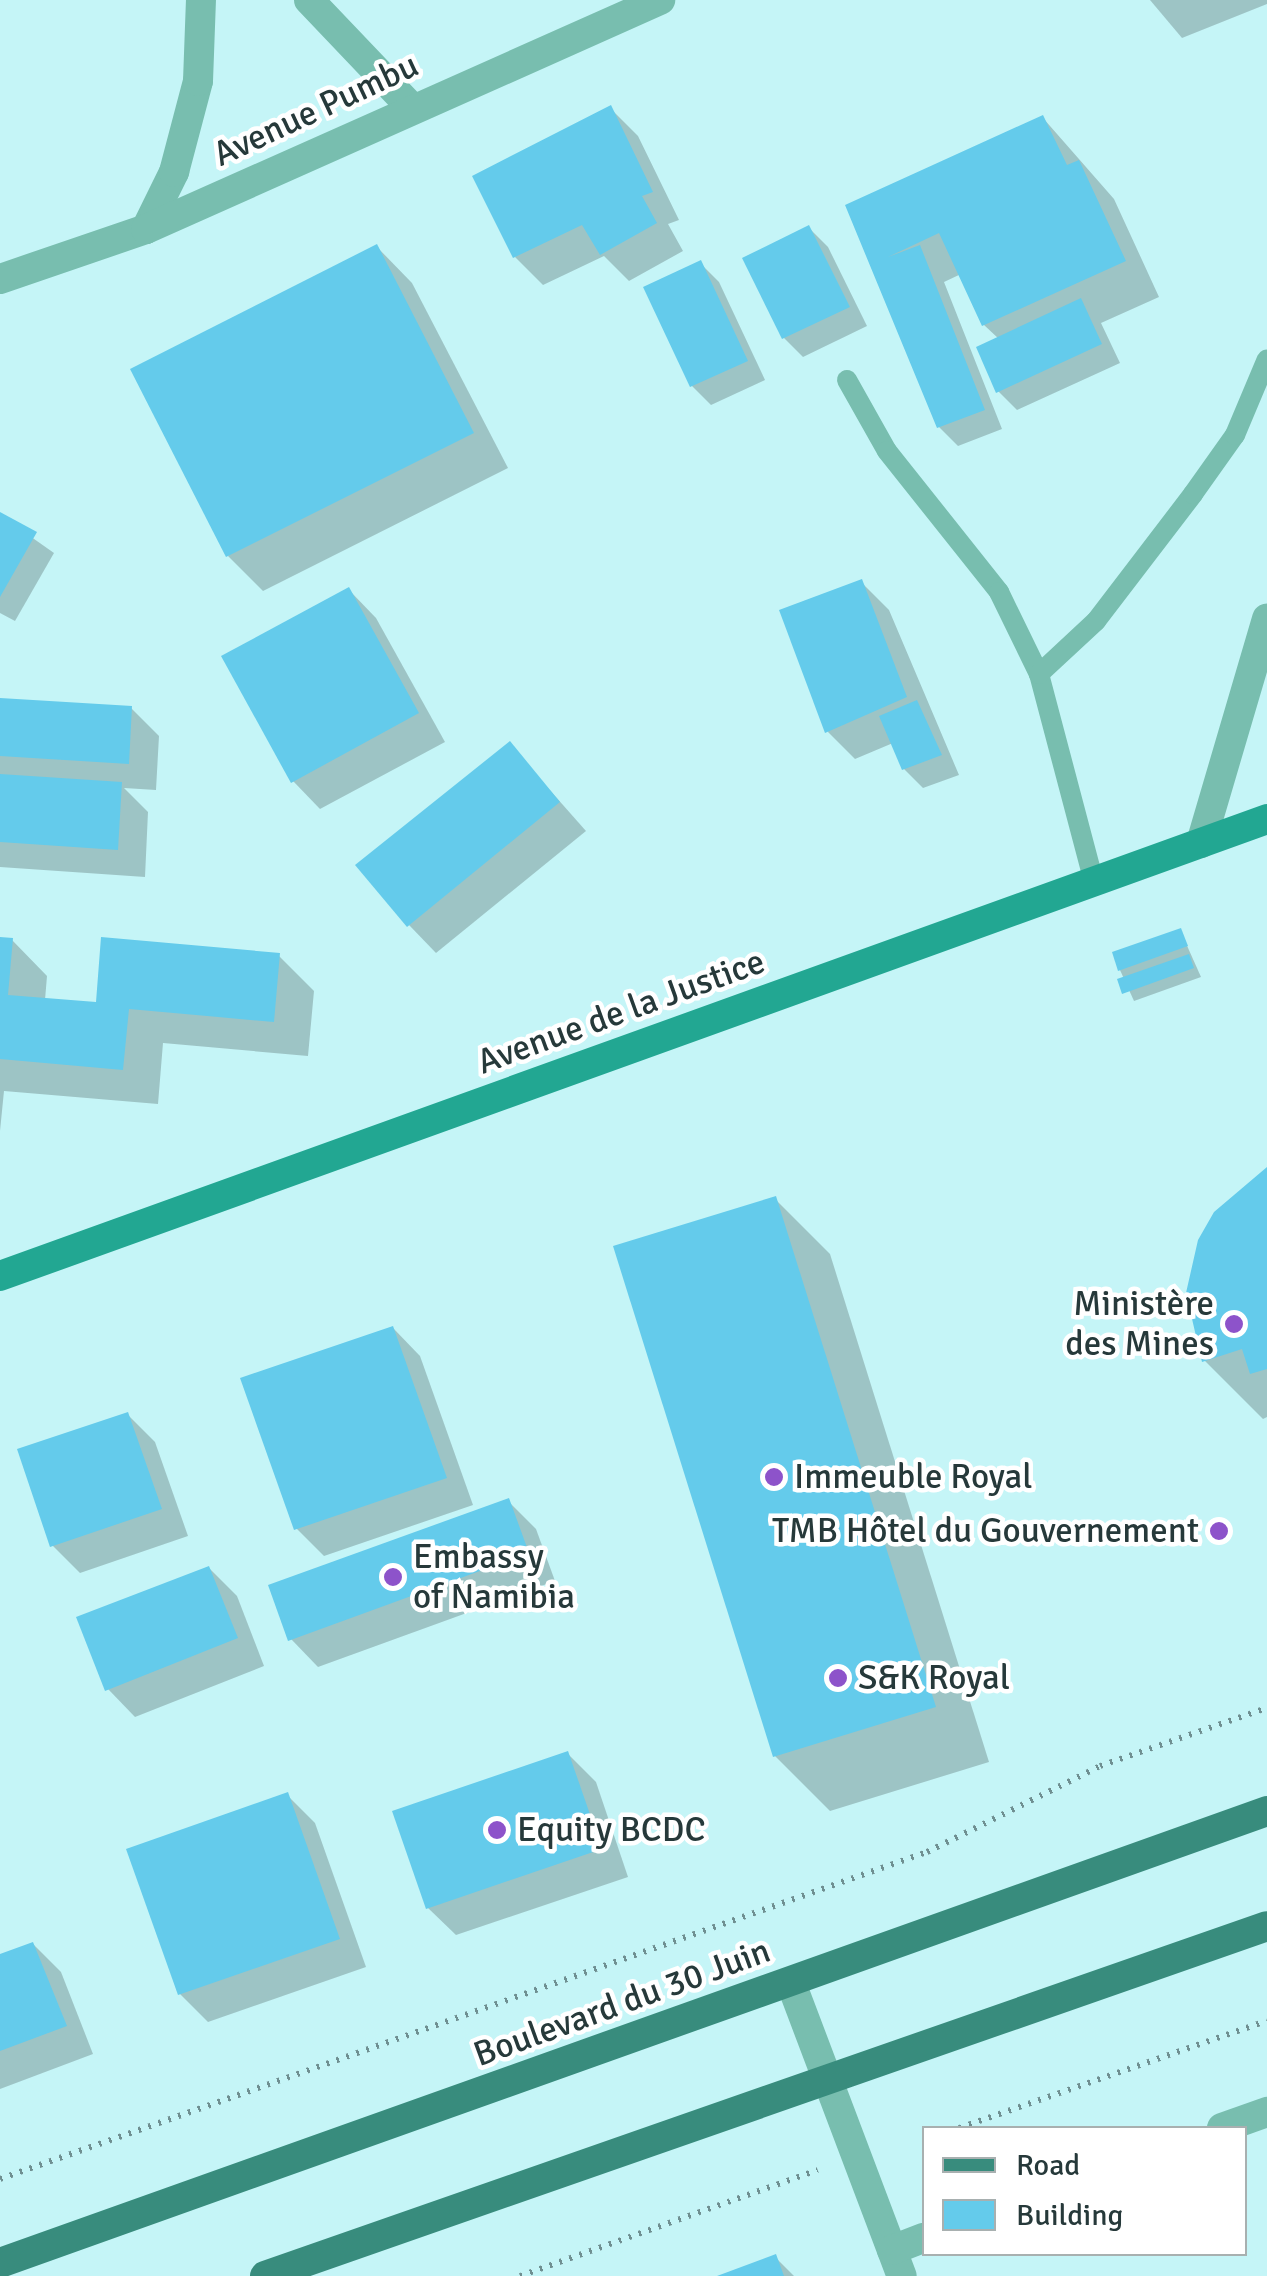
<!DOCTYPE html>
<html>
<head>
<meta charset="utf-8">
<style>
	body { margin:0 }
	#map { position:relative; width:1267px; height:2276px; overflow:hidden; background:#c5f5f7; font-family:Signika,sans-serif }
	div>[style] { position:absolute }
	[style*='--x'] { left:calc(var(--x)*1px); top:calc(var(--y)*1px); width:calc(var(--w)*1px); rotate:calc(var(--a)*1deg) }
	.shadow>* { inset:0; background:#0003 }
	.building>* { inset:0; background:#64cbeb }
	.path>* { height:6px; margin-top:-3px; transform-origin:0; background:repeating-linear-gradient(90deg,#6f8f91 0 2.5px,transparent 0 10.5px) }
	.service>* { height:20px; margin:-10px; padding:0 10px; transform-origin:10px; border-radius:10px; background:#78beaf }
	.minor>* { height:30px; margin:-15px; padding:0 15px; transform-origin:15px; border-radius:15px; background:#78beaf }
	.tertiary>* { height:30px; margin:-15px; padding:0 15px; transform-origin:15px; border-radius:15px; background:#78beaf }
	.secondary>* { height:30px; margin:-15px; padding:0 15px; transform-origin:15px; border-radius:15px; background:#22a792 }
	.primary>* { height:30px; margin:-15px; padding:0 15px; transform-origin:15px; border-radius:15px; background:#388c7d }
	.dots>* { width:28px; height:28px; translate:-50% -50%; box-sizing:border-box; border:5px solid #fff; border-radius:50% }
	span { translate:-50% -50%; white-space:nowrap; text-align:center; line-height:1.15; -webkit-text-stroke:9px #fff; paint-order:stroke }
	.street-label { font-size:35px; color:#26393a }
	.poi-label { font-size:35px; color:#26393a }
	.right { translate:-100% -50%; text-align:right }
	.left { translate:0 -50%; text-align:left }
	.legend { position:absolute; left:922px; top:2126px; width:325px; height:130px; box-sizing:border-box; background:#fff; border:2px solid #a8b0b0; margin:0; padding:12px 18px; list-style:none; font-size:30px; color:#26393a }
	.legend li { display:flex; align-items:center; gap:20px; height:50px }
	.legend b { width:50px; border:2px solid #a8b0b0 }
</style>
</head>
<body>
<div id="map">
	<div class="shadow">
		<div style="clip-path:polygon(1150px 0,1267px 0,1267px 4px,1182px 38px)"></div>
		<div style="clip-path:polygon(610px 108px,638px 136px,679px 220px,668px 224px,683px 251px,629px 281px,604px 256px,543px 285px,515px 257px)"></div>
		<div style="clip-path:polygon(1043px 118px,1114px 199px,1159px 297px,1101px 323px,1120px 363px,1017px 410px,998px 391px,999px 339px,984px 325px,961px 274px,944px 282px,1002px 429px,958px 446px,939px 427px,875px 262px)"></div>
		<div style="clip-path:polygon(809px 228px,828px 247px,867px 326px,803px 357px,784px 338px)"></div>
		<div style="clip-path:polygon(377px 247px,412px 283px,508px 468px,263px 591px,228px 556px)"></div>
		<div style="clip-path:polygon(700px 263px,719px 282px,765px 380px,711px 405px,692px 386px)"></div>
		<div style="clip-path:polygon(0 515px,54px 553px,15px 621px,0 613px)"></div>
		<div style="clip-path:polygon(861px 582px,889px 610px,959px 775px,923px 788px,904px 769px,893px 743px,855px 759px,828px 732px)"></div>
		<div style="clip-path:polygon(349px 590px,376px 618px,445px 742px,320px 809px,293px 781px)"></div>
		<div style="clip-path:polygon(0 701px,131px 708px,159px 736px,156px 790px,124px 788px,148px 812px,145px 877px,0 867px)"></div>
		<div style="clip-path:polygon(509px 744px,586px 831px,436px 953px,409px 925px)"></div>
		<div style="clip-path:polygon(1180px 930px,1201px 977px,1134px 1001px,1120px 970px)"></div>
		<div style="clip-path:polygon(0 939px,12px 940px,47px 976px,45px 1000px,98px 1004px,278px 955px,314px 991px,308px 1056px,163px 1043px,158px 1104px,4px 1091px,0 1131px)"></div>
		<div style="clip-path:polygon(1267px 1172px,1267px 1417px,1263px 1419px,1204px 1360px,1216px 1214px)"></div>
		<div style="clip-path:polygon(775px 1199px,830px 1254px,989px 1762px,830px 1811px,775px 1756px)"></div>
		<div style="clip-path:polygon(393px 1328px,420px 1356px,473px 1505px,324px 1556px,296px 1528px)"></div>
		<div style="clip-path:polygon(128px 1415px,155px 1442px,188px 1536px,80px 1573px,52px 1545px)"></div>
		<div style="clip-path:polygon(508px 1501px,536px 1529px,555px 1581px,318px 1667px,291px 1639px)"></div>
		<div style="clip-path:polygon(209px 1568px,237px 1596px,264px 1666px,135px 1717px,108px 1689px)"></div>
		<div style="clip-path:polygon(568px 1754px,596px 1782px,628px 1877px,456px 1935px,428px 1908px)"></div>
		<div style="clip-path:polygon(287px 1795px,315px 1823px,366px 1967px,208px 2022px,180px 1994px)"></div>
		<div style="clip-path:polygon(33px 1944px,61px 1972px,93px 2054px,0 2089px,0 1957px)"></div>
		<div style="clip-path:polygon(775px 2257px,794px 2276px,723px 2276px)"></div>
	</div>
	<div class="building">
		<div style="clip-path:polygon(611px 105px,653px 192px,642px 196px,657px 223px,600px 255px,582px 225px,513px 258px,472px 176px)"></div>
		<div style="clip-path:polygon(1043px 115px,1067px 165px,1079px 160px,1126px 261px,982px 326px,939px 233px,888px 257px,920px 245px,985px 410px,937px 428px,845px 205px)"></div>
		<div style="clip-path:polygon(809px 225px,850px 307px,782px 339px,742px 258px)"></div>
		<div style="clip-path:polygon(377px 244px,474px 433px,226px 557px,130px 369px)"></div>
		<div style="clip-path:polygon(701px 260px,748px 361px,690px 387px,643px 287px)"></div>
		<div style="clip-path:polygon(1081px 298px,1102px 344px,996px 393px,976px 347px)"></div>
		<div style="clip-path:polygon(0 512px,37px 532px,0 597px)"></div>
		<div style="clip-path:polygon(862px 579px,907px 697px,825px 733px,779px 610px)"></div>
		<div style="clip-path:polygon(349px 587px,419px 713px,291px 783px,221px 656px)"></div>
		<div style="clip-path:polygon(0 698px,132px 706px,129px 764px,0 756px)"></div>
		<div style="clip-path:polygon(917px 700px,942px 755px,902px 770px,879px 716px)"></div>
		<div style="clip-path:polygon(510px 741px,560px 802px,407px 927px,355px 865px)"></div>
		<div style="clip-path:polygon(0 774px,122px 782px,118px 850px,0 842px)"></div>
		<div style="clip-path:polygon(1181px 928px,1188px 946px,1118px 971px,1112px 952px)"></div>
		<div style="clip-path:polygon(0 937px,13px 938px,8px 995px,96px 1002px,101px 937px,280px 953px,274px 1022px,129px 1009px,123px 1070px,0 1059px)"></div>
		<div style="clip-path:polygon(1189px 954px,1194px 968px,1122px 994px,1117px 979px)"></div>
		<div style="clip-path:polygon(1267px 1167px,1267px 1369px,1250px 1374px,1242px 1349px,1202px 1362px,1186px 1293px,1198px 1240px,1214px 1212px)"></div>
		<div style="clip-path:polygon(776px 1196px,936px 1707px,773px 1757px,613px 1246px)"></div>
		<div style="clip-path:polygon(393px 1326px,447px 1478px,294px 1530px,240px 1378px)"></div>
		<div style="clip-path:polygon(128px 1412px,162px 1509px,50px 1547px,17px 1449px)"></div>
		<div style="clip-path:polygon(509px 1498px,529px 1553px,288px 1641px,268px 1585px)"></div>
		<div style="clip-path:polygon(209px 1566px,238px 1638px,105px 1691px,76px 1617px)"></div>
		<div style="clip-path:polygon(568px 1751px,602px 1849px,426px 1909px,392px 1811px)"></div>
		<div style="clip-path:polygon(288px 1792px,340px 1939px,178px 1995px,126px 1849px)"></div>
		<div style="clip-path:polygon(33px 1942px,67px 2026px,0 2051px,0 1954px)"></div>
		<div style="clip-path:polygon(776px 2254px,784px 2276px,717px 2276px)"></div>
	</div>
	<div class="path">
		<div style="--x:959;--y:2128;--w:326;--a:-19.2"></div>
		<div style="--x:0;--y:2179;--w:983;--a:-19.43"></div>
		<div style="--x:927;--y:1852;--w:193;--a:-26.4"></div>
		<div style="--x:1100;--y:1766;--w:177;--a:-19.2"></div>
		<div style="--x:520;--y:2276;--w:316;--a:-19.6"></div>
	</div>
	<div class="service">
		<div style="--x:847;--y:380;--w:81;--a:60.6"></div>
		<div style="--x:887;--y:451;--w:180;--a:51.5"></div>
		<div style="--x:999;--y:592;--w:91;--a:64"></div>
		<div style="--x:1039;--y:674;--w:215;--a:75.2"></div>
		<div style="--x:1039;--y:674;--w:78;--a:-42.9"></div>
		<div style="--x:1096;--y:621;--w:160;--a:-52.6"></div>
		<div style="--x:1193;--y:494;--w:72;--a:-54.6"></div>
		<div style="--x:1235;--y:435;--w:82;--a:-67.2"></div>
	</div>
	<div class="minor">
		<div style="--x:309;--y:0;--w:148;--a:46.4"></div>
		<div style="--x:146;--y:229;--w:64;--a:-63.8"></div>
		<div style="--x:174;--y:172;--w:94;--a:-75.2"></div>
		<div style="--x:198;--y:81;--w:81;--a:-87.9"></div>
		<div style="--x:0;--y:279;--w:154;--a:-18.9"></div>
		<div style="--x:146;--y:229;--w:563;--a:-24.01"></div>
		<div style="--x:791;--y:1983;--w:313;--a:69.3"></div>
		<div style="--x:1222;--y:2128;--w:48;--a:-19.6"></div>
		<div style="--x:892;--y:2250;--w:34;--a:-21"></div>
	</div>
	<div class="tertiary">
		<div style="--x:1201;--y:843;--w:234;--a:-73.6"></div>
	</div>
	<div class="secondary">
		<div style="--x:0;--y:1276;--w:1347;--a:-19.83"></div>
	</div>
	<div class="primary">
		<div style="--x:0;--y:2263;--w:1345;--a:-19.63"></div>
		<div style="--x:265;--y:2276;--w:1061;--a:-19.25"></div>
	</div>
	<div class="dots">
		<div style="left:1234px;top:1324px;background:#8d53ca"></div>
		<div style="left:774px;top:1477px;background:#8d53ca"></div>
		<div style="left:1219px;top:1531px;background:#8d53ca"></div>
		<div style="left:393px;top:1577px;background:#8d53ca"></div>
		<div style="left:838px;top:1678px;background:#8d53ca"></div>
		<div style="left:497px;top:1830px;background:#8d53ca"></div>
	</div>
	<div class="street-label">
		<span style="left:316px;top:110px;rotate:-25deg">Avenue Pumbu</span>
		<span style="left:621px;top:1012px;rotate:-20deg">Avenue de la Justice</span>
		<span style="left:622px;top:2003px;rotate:-20deg">Boulevard du 30 Juin</span>
	</div>
	<div class="poi-label">
		<span class="right" style="left:1214px;top:1324px">Ministère<br>des Mines</span>
		<span class="left" style="left:794px;top:1477px">Immeuble Royal</span>
		<span class="right" style="left:1199px;top:1531px">TMB Hôtel du Gouvernement</span>
		<span class="left" style="left:413px;top:1577px">Embassy<br>of Namibia</span>
		<span class="left" style="left:858px;top:1678px">S&amp;K Royal</span>
		<span class="left" style="left:517px;top:1830px">Equity BCDC</span>
	</div>
	<ul class="legend">
	<li><b style="height:12px;background:#388c7d"></b>Road</li>
	<li><b style="height:28px;background:#64cbeb"></b>Building</li>
	</ul>
</div>
</body>
</html>
